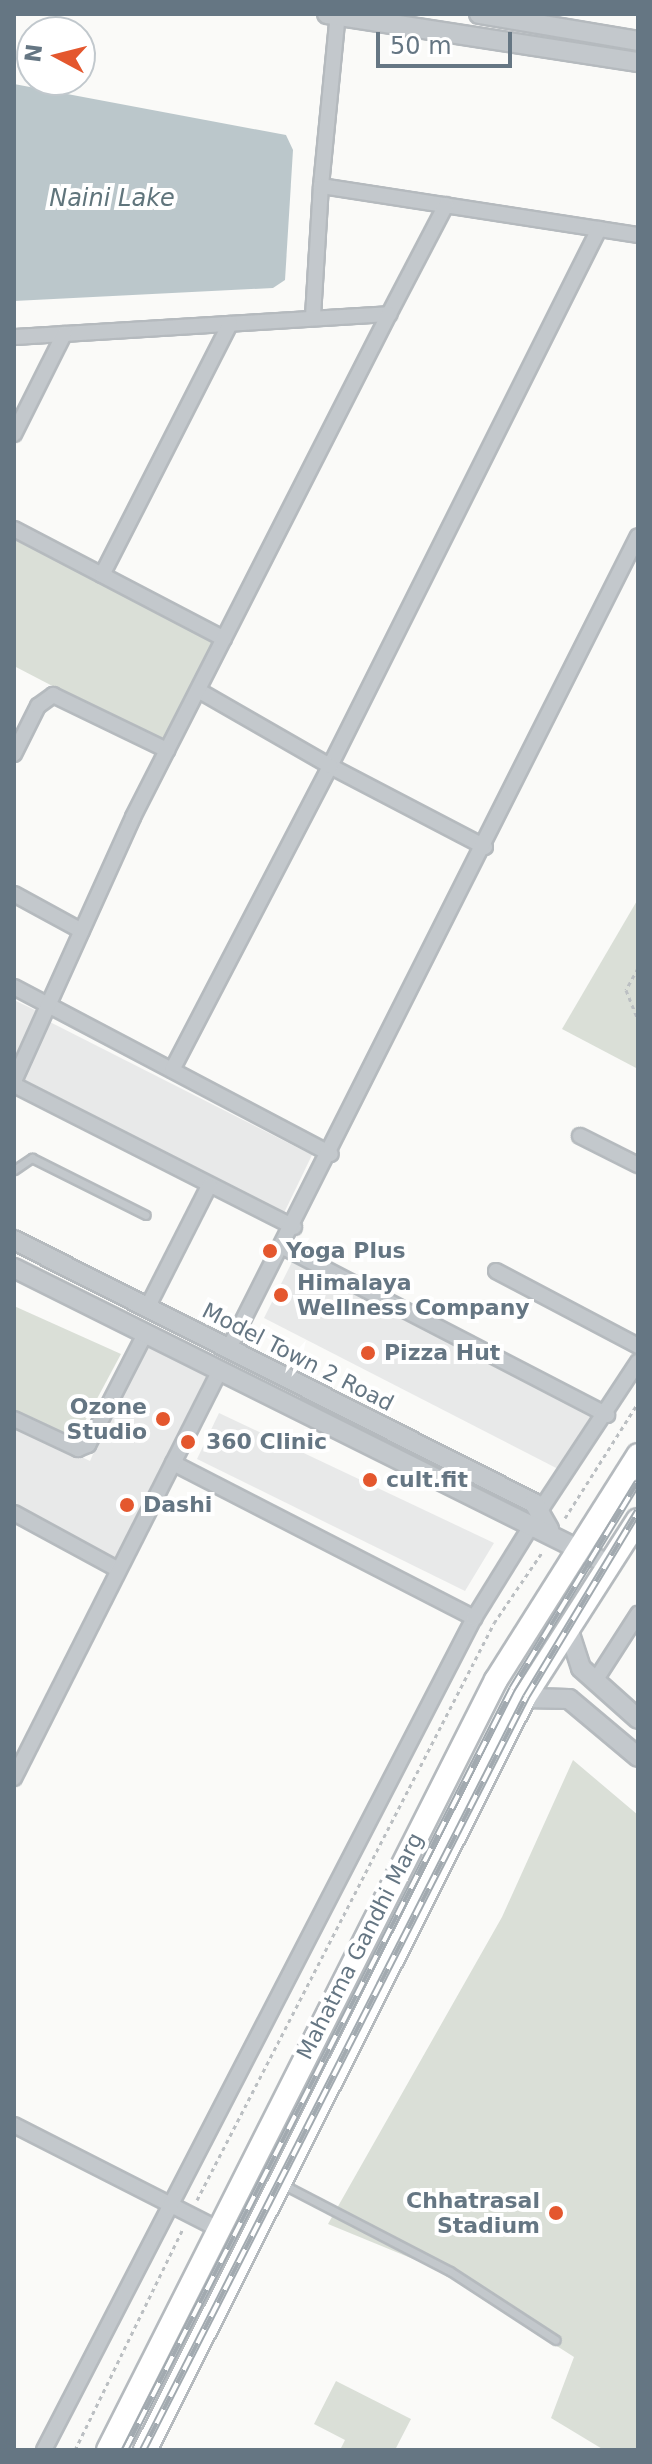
<!DOCTYPE html>
<html>
<head>
<meta charset="utf-8">
<style>
	body { margin:0 }
	#map { position:relative; width:652px; height:2464px; overflow:hidden; background:#fafaf8; font-family:"DejaVu Sans",sans-serif }
	div>[style] { position:absolute }
	[style*='--x'] { left:calc(var(--x)*1px); top:calc(var(--y)*1px); width:calc(var(--w)*1px); rotate:calc(var(--a)*1deg) }
	.built>* { inset:0; background:#e8e9e9 }
	.green>* { inset:0; background:#dadfd7 }
	.water>* { inset:0; background:#bbc7cb }
	.path>* { height:3px; margin-top:-1.5px; transform-origin:0; background:repeating-linear-gradient(90deg,#bbbfc2 0 4px,transparent 0 8px) }
	.roads { filter:drop-shadow(2px 0 #b5babe) drop-shadow(-2px 0 #b5babe) drop-shadow(0 2px #b5babe) drop-shadow(0 -2px #b5babe) }
	.service>* { height:7px; margin:-3.5px; padding:0 3.5px; transform-origin:3.5px; border-radius:3.5px; background:#c3c8cc }
	.minor>* { height:14px; margin:-7px; padding:0 7px; transform-origin:7px; border-radius:7px; background:#c3c8cc }
	.tertiary>* { height:18px; margin:-9px; padding:0 9px; transform-origin:9px; border-radius:9px; background:#c3c8cc }
	.primary>* { height:22px; margin:-11px; padding:0 11px; transform-origin:11px; border-radius:11px; background:#fff }
	.rail>* { height:8px; margin-top:-4px; transform-origin:0; background:repeating-linear-gradient(90deg,#fff 0 15px,#a2aab0 0 30px); box-sizing:border-box; border-block:2px solid #a2aab0 }
	.dots>* { width:22px; height:22px; translate:-50% -50%; box-sizing:border-box; border:4px solid #fff; border-radius:50% }
	span { translate:-50% -50%; white-space:nowrap; text-align:center; line-height:1.15; -webkit-text-stroke:8px #fff; paint-order:stroke }
	.poi-label { font-size:22px; color:#657683; font-weight:700 }
	.left { translate:0 -50%; text-align:left }
	.right { translate:-100% -50%; text-align:right }
	.street-label { font-size:22px; color:#657683 }
	.water-label { font-size:24px; color:#60757c; font-style:italic }
	.frame { position:absolute; inset:0; border:16px solid #657683; pointer-events:none }
	.north { position:absolute; left:16px; top:16px; width:80px; height:80px; box-sizing:border-box; background:#fff; border:2px solid #c1c8cd; border-radius:50%; rotate:277deg; font-size:22px; font-weight:700; line-height:32px; text-align:center; color:#657683 }
	.north::after { content:''; display:block; margin:auto; width:28px; height:36px; background:#e4572e; clip-path:polygon(50% 0,100% 100%,50% 72%,0 100%) }
	.scale { position:absolute; left:376px; top:32px; width:136px; height:36px; box-sizing:border-box; border:4px solid #657683; border-top:0; padding-left:10px; font-size:24px; line-height:28px; white-space:nowrap; color:#657683; -webkit-text-stroke:6px #fff; paint-order:stroke }
</style>
</head>
<body>
<div id="map">
	<div class="built">
		<div style="clip-path:polygon(14px 1000px,37px 1011px,14px 1059px)"></div>
		<div style="clip-path:polygon(46px 1020px,312px 1155px,283px 1215px,17px 1080px)"></div>
		<div style="clip-path:polygon(294px 1258px,599px 1416px,562px 1471px,264px 1318px)"></div>
		<div style="clip-path:polygon(143px 1340px,207px 1376px,114px 1562px,14px 1505px,14px 1424px,90px 1461px)"></div>
		<div style="clip-path:polygon(219px 1413px,494px 1543px,465px 1591px,197px 1459px)"></div>
	</div>
	<div class="green">
		<div style="clip-path:polygon(14px 536px,214px 641px,162px 743px,14px 666px)"></div>
		<div style="clip-path:polygon(638px 899px,638px 1069px,562px 1029px)"></div>
		<div style="clip-path:polygon(14px 1306px,121px 1354px,76px 1438px,14px 1410px)"></div>
		<div style="clip-path:polygon(573px 1760px,638px 1815px,638px 2450px,604px 2450px,551px 2418px,574px 2357px,435px 2268px,328px 2224px,502px 1917px)"></div>
		<div style="clip-path:polygon(336px 2381px,411px 2419px,395px 2450px,340px 2450px,345px 2440px,314px 2424px)"></div>
	</div>
	<div class="water">
		<div style="clip-path:polygon(14px 84px,286px 135px,293px 150px,285px 280px,273px 288px,14px 301px)"></div>
	</div>
	<div class="path">
		<div style="--x:638;--y:968;--w:25;--a:119"></div>
		<div style="--x:626;--y:990;--w:31;--a:68"></div>
		<div style="--x:565;--y:1518;--w:136;--a:-57.6"></div>
		<div style="--x:197;--y:2200;--w:649;--a:-62.76"></div>
		<div style="--x:494;--y:1623;--w:87;--a:-55.8"></div>
		<div style="--x:75;--y:2450;--w:246;--a:-64"></div>
	</div>
	<div class="roads">
		<div class="service">
			<div style="--x:14;--y:1170;--w:22;--a:-34"></div>
			<div style="--x:32;--y:1158;--w:127;--a:26.6"></div>
			<div style="--x:282;--y:2184;--w:189;--a:27.4"></div>
			<div style="--x:450;--y:2271;--w:126;--a:33.1"></div>
		</div>
		<div class="minor">
			<div style="--x:321;--y:186;--w:173;--a:-84.4"></div>
			<div style="--x:313;--y:316;--w:130;--a:-86.5"></div>
			<div style="--x:321;--y:186;--w:321;--a:8.8"></div>
			<div style="--x:14;--y:337;--w:376;--a:-3.5"></div>
			<div style="--x:389;--y:314;--w:123;--a:-62.4"></div>
			<div style="--x:14;--y:434;--w:112;--a:-63.4"></div>
			<div style="--x:14;--y:529;--w:237;--a:27.6"></div>
			<div style="--x:102;--y:575;--w:282;--a:-63"></div>
			<div style="--x:14;--y:754;--w:54;--a:-63.4"></div>
			<div style="--x:38;--y:706;--w:19;--a:-36"></div>
			<div style="--x:53;--y:695;--w:127;--a:25.8"></div>
			<div style="--x:485;--y:847;--w:175;--a:-152.4"></div>
			<div style="--x:330;--y:766;--w:601;--a:-63.39"></div>
			<div style="--x:14;--y:894;--w:77;--a:28.6"></div>
			<div style="--x:14;--y:987;--w:358;--a:27.8"></div>
			<div style="--x:172;--y:1070;--w:343;--a:-62.5"></div>
			<div style="--x:330;--y:766;--w:152;--a:-150.1"></div>
			<div style="--x:14;--y:1081;--w:290;--a:-65.7"></div>
			<div style="--x:133;--y:817;--w:564;--a:-63.03"></div>
			<div style="--x:14;--y:1085;--w:314;--a:26.9"></div>
			<div style="--x:580;--y:1136;--w:65;--a:26.6"></div>
			<div style="--x:285;--y:1248;--w:363;--a:27.4"></div>
			<div style="--x:496;--y:1271;--w:161;--a:27.8"></div>
			<div style="--x:147;--y:1308;--w:137;--a:-63.1"></div>
			<div style="--x:228;--y:1350;--w:911;--a:-63.27"></div>
			<div style="--x:14;--y:1419;--w:71;--a:25.1"></div>
			<div style="--x:78;--y:1449;--w:11;--a:-22"></div>
			<div style="--x:88;--y:1445;--w:125;--a:-62.8"></div>
			<div style="--x:173;--y:1463;--w:339;--a:27.2"></div>
			<div style="--x:539;--y:1512;--w:180;--a:-56.6"></div>
			<div style="--x:14;--y:1513;--w:119;--a:28.5"></div>
			<div style="--x:595;--y:1681;--w:80;--a:-57.3"></div>
			<div style="--x:14;--y:1778;--w:454;--a:-63.2"></div>
			<div style="--x:14;--y:2125;--w:227;--a:27"></div>
			<div style="--x:44;--y:2450;--w:937;--a:-62.67"></div>
			<div style="--x:474;--y:1618;--w:108;--a:-58.2"></div>
		</div>
		<div class="tertiary">
			<div style="--x:327;--y:14;--w:315;--a:8.8"></div>
			<div style="--x:479;--y:14;--w:161;--a:9.6"></div>
			<div style="--x:14;--y:1240;--w:583;--a:26.83"></div>
			<div style="--x:534;--y:1503;--w:30;--a:60"></div>
			<div style="--x:14;--y:1268;--w:666;--a:26.49"></div>
			<div style="--x:569;--y:1631;--w:39;--a:72"></div>
			<div style="--x:581;--y:1668;--w:76;--a:41.8"></div>
			<div style="--x:524;--y:1698;--w:45;--a:1.3"></div>
			<div style="--x:569;--y:1699;--w:90;--a:40"></div>
		</div>
		<div class="primary">
			<div style="--x:108;--y:2450;--w:862;--a:-63.26"></div>
			<div style="--x:496;--y:1680;--w:266;--a:-57.7"></div>
			<div style="--x:145;--y:2450;--w:842;--a:-63.25"></div>
			<div style="--x:524;--y:1698;--w:211;--a:-57.4"></div>
		</div>
	</div>
	<div class="rail">
		<div style="--x:125;--y:2450;--w:854;--a:-63.04"></div>
		<div style="--x:512;--y:1689;--w:242;--a:-58.7"></div>
		<div style="--x:143;--y:2450;--w:845;--a:-63.04"></div>
		<div style="--x:526;--y:1697;--w:217;--a:-58.9"></div>
	</div>
	<div class="dots">
		<div style="left:270px;top:1251px;background:#e4572e"></div>
		<div style="left:281px;top:1295px;background:#e4572e"></div>
		<div style="left:368px;top:1353px;background:#e4572e"></div>
		<div style="left:163px;top:1419px;background:#e4572e"></div>
		<div style="left:188px;top:1442px;background:#e4572e"></div>
		<div style="left:370px;top:1480px;background:#e4572e"></div>
		<div style="left:127px;top:1505px;background:#e4572e"></div>
		<div style="left:556px;top:2213px;background:#e4572e"></div>
	</div>
	<div class="poi-label">
		<span class="left" style="left:286px;top:1251px">Yoga Plus</span>
		<span class="left" style="left:297px;top:1295px">Himalaya<br>Wellness Company</span>
		<span class="left" style="left:384px;top:1353px">Pizza Hut</span>
		<span class="right" style="left:147px;top:1419px">Ozone<br>Studio</span>
		<span class="left" style="left:206px;top:1442px">360 Clinic</span>
		<span class="left" style="left:386px;top:1480px">cult.fit</span>
		<span class="left" style="left:143px;top:1505px">Dashi</span>
		<span class="right" style="left:540px;top:2213px">Chhatrasal<br>Stadium</span>
	</div>
	<div class="street-label">
		<span style="left:298px;top:1357px;rotate:27deg">Model Town 2 Road</span>
		<span style="left:360px;top:1946px;rotate:-63deg">Mahatma Gandhi Marg</span>
	</div>
	<div class="water-label">
		<span style="left:112px;top:199px">Naini Lake</span>
	</div>
	<div class="frame"></div>
	<div class="north">N</div>
	<div class="scale">50 m</div>
</div>
</body>
</html>
